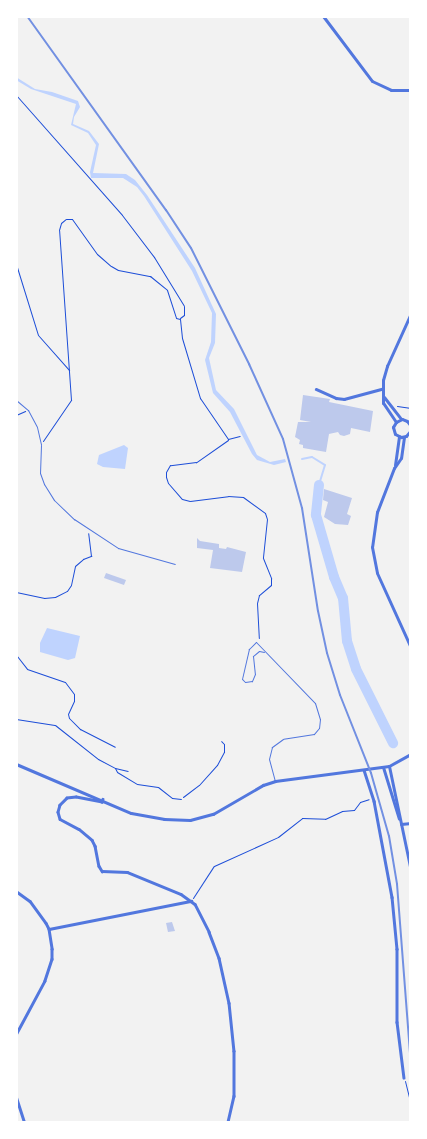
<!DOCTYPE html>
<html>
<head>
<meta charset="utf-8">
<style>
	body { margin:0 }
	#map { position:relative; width:427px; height:1139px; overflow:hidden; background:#f2f2f2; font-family:Karla,sans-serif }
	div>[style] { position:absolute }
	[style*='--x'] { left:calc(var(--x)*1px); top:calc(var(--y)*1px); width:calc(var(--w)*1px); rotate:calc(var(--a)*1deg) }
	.water>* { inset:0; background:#bfd3fe }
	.stream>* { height:2px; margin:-1px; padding:0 1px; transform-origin:1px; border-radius:1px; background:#bfd3fe }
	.river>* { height:10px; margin:-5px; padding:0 5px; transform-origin:5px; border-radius:5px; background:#bfd3fe }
	.building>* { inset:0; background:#bdc9ec }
	.path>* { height:1px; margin:-0.5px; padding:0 0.5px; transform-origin:0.5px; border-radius:0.5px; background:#1d4ed8 }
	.service>* { height:1px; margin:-0.5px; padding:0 0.5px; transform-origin:0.5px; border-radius:0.5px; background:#5277de }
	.minor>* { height:2.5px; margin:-1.25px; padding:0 1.25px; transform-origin:1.25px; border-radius:1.25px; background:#5277de }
	.tertiary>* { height:3px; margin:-1.5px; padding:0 1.5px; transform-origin:1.5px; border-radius:1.5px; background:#5277de }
	.rail>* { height:2px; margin:-1px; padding:0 1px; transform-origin:1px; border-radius:1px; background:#7290e2 }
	span { translate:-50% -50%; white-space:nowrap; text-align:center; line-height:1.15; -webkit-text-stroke:5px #fff; paint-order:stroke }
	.frame { position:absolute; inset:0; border:18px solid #fff; pointer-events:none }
</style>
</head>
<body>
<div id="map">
	<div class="water">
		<div style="clip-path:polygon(16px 77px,35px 89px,52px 92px,78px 101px,80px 107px,74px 117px,73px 124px,89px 131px,99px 144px,93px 173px,126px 174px,135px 180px,147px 195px,195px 268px,216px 314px,215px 343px,209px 358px,216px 390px,234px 409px,257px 455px,270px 462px,285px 459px,286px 462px,274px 465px,257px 460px,252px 454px,230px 412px,213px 393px,205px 360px,211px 342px,212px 313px,192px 271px,144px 196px,137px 187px,123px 178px,91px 178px,90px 172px,96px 145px,88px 133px,71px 125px,76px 104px,31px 89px,16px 80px)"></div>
		<div style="clip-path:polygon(124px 445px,128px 448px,125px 469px,103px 467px,97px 464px,99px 455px)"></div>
		<div style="clip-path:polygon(47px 628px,80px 636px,75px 658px,68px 660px,40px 652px,40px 643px)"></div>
	</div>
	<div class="stream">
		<div style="--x:302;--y:459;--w:10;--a:-11"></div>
		<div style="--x:312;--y:457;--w:15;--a:32"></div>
		<div style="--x:325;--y:465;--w:21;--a:107"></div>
	</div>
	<div class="river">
		<div style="--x:319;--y:485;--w:30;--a:96"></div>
		<div style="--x:316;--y:515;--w:65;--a:73.8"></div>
		<div style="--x:334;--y:577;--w:23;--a:67"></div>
		<div style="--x:343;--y:598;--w:43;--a:84.7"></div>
		<div style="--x:347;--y:641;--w:29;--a:72"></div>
		<div style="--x:356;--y:669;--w:83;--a:63.4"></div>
	</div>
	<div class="building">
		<div style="clip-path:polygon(303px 395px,330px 399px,329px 402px,373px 411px,370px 432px,351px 428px,350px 434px,344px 436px,340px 435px,338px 432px,329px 434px,326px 452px,303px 448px,303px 445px,299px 444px,300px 440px,295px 437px,298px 422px,311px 422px,300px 420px)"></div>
		<div style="clip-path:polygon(324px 489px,352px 498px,347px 514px,351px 516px,348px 525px,335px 524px,324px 517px,328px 502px,323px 500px)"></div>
		<div style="clip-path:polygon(197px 538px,200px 541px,219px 544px,219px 548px,226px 549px,227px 547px,246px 552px,242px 572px,210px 568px,213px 550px,197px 548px)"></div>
		<div style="clip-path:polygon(106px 573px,126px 580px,124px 585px,104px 578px)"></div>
		<div style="clip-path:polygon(172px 922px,175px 931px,168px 932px,166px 923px)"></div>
	</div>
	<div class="path">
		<div style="--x:16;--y:95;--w:160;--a:48.5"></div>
		<div style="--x:122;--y:215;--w:53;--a:52.7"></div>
		<div style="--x:154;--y:257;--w:57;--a:58.5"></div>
		<div style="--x:184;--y:306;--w:9;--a:90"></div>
		<div style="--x:184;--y:315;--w:5;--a:143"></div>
		<div style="--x:16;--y:264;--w:74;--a:72.8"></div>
		<div style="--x:38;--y:335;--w:47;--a:48.5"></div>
		<div style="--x:397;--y:406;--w:14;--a:8"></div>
		<div style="--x:16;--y:415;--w:10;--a:-24"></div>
		<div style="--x:228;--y:440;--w:39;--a:145"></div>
		<div style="--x:196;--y:462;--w:26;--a:173"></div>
		<div style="--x:170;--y:465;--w:8;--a:120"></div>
		<div style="--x:166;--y:472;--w:5;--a:90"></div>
		<div style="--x:166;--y:477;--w:6;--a:72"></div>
		<div style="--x:168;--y:483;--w:21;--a:49"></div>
		<div style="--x:182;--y:499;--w:8;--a:14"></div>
		<div style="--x:190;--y:501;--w:38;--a:-7"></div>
		<div style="--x:228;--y:496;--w:15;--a:4"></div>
		<div style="--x:243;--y:497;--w:27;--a:36"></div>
		<div style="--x:265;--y:513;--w:6;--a:72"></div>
		<div style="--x:267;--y:519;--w:39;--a:96"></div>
		<div style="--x:263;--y:558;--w:22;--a:68"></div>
		<div style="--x:271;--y:578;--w:7;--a:90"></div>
		<div style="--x:271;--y:585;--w:16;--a:140"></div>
		<div style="--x:259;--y:595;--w:8;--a:104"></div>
		<div style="--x:257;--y:603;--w:35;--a:87"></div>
		<div style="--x:43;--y:441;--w:50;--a:-55.7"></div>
		<div style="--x:71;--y:400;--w:170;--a:-94"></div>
		<div style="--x:59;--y:230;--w:7;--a:-74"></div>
		<div style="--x:61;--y:223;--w:6;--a:-39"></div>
		<div style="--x:66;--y:219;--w:6;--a:0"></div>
		<div style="--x:72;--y:219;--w:43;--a:54.5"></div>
		<div style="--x:97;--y:254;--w:18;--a:41"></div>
		<div style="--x:111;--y:266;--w:8;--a:30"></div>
		<div style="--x:118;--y:270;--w:33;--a:11"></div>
		<div style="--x:150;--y:276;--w:22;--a:39"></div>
		<div style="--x:167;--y:290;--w:29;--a:72"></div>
		<div style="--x:176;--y:318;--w:4;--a:14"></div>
		<div style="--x:180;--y:319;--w:19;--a:84"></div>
		<div style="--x:182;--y:338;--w:63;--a:73.3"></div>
		<div style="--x:200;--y:398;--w:50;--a:55.7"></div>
		<div style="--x:228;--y:439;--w:12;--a:-14"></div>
		<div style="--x:16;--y:592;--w:29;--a:12"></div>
		<div style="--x:44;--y:598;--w:11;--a:-5"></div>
		<div style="--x:55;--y:597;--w:13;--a:-27"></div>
		<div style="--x:67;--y:591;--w:7;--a:-56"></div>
		<div style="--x:71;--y:585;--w:19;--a:-78"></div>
		<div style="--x:75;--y:566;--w:11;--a:-41"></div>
		<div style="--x:83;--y:559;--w:9;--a:-21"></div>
		<div style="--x:91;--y:556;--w:23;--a:-97"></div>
		<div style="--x:17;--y:656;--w:16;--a:52"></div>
		<div style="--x:27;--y:669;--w:40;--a:18.9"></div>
		<div style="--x:65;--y:682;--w:15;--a:53"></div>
		<div style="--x:74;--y:694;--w:7;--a:90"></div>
		<div style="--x:74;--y:701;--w:14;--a:115"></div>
		<div style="--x:68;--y:714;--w:4;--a:76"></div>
		<div style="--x:69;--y:718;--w:16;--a:45"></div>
		<div style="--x:80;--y:729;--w:39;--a:27"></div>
		<div style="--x:16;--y:719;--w:39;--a:9"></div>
		<div style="--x:55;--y:725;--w:55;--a:38.3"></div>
		<div style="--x:98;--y:759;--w:19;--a:28"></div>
		<div style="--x:115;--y:768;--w:13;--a:13"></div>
		<div style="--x:115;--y:768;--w:4;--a:63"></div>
		<div style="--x:117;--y:772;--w:23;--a:31"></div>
		<div style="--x:137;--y:784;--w:21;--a:8"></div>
		<div style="--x:158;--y:787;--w:18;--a:38"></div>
		<div style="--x:172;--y:798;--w:9;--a:6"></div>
		<div style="--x:183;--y:797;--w:20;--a:-37"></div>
		<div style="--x:199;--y:785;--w:27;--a:-48"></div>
		<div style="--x:217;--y:765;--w:15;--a:-62"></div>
		<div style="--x:224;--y:752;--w:8;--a:-90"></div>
		<div style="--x:224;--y:744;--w:4;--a:-135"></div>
		<div style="--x:193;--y:898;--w:38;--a:-57"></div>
		<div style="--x:214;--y:866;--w:70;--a:-24.4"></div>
		<div style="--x:278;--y:837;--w:31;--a:-38"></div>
		<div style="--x:302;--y:818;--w:23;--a:2"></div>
		<div style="--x:325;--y:819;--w:19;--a:-25"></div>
		<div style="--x:342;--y:811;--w:12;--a:-5"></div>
		<div style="--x:354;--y:810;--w:10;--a:-53"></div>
		<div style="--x:360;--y:802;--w:9;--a:-18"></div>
		<div style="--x:405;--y:1081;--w:25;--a:76"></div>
	</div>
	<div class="service">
		<div style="--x:16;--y:400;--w:16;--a:40"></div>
		<div style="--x:28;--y:410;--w:19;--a:62"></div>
		<div style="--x:37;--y:427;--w:18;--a:77"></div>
		<div style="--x:41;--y:445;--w:28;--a:92"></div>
		<div style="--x:40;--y:473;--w:12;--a:70"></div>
		<div style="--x:44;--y:484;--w:19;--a:58"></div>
		<div style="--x:54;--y:500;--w:28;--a:44"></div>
		<div style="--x:74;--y:519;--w:53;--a:33.4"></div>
		<div style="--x:118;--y:548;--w:59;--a:15.7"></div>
		<div style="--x:264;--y:652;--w:5;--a:-169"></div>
		<div style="--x:259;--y:651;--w:8;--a:140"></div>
		<div style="--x:253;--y:656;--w:18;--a:84"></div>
		<div style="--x:255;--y:674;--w:8;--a:113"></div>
		<div style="--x:252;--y:681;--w:7;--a:172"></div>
		<div style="--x:245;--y:682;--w:4;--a:-135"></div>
		<div style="--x:242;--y:679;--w:31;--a:-77"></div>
		<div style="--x:249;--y:649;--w:10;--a:-45"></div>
		<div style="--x:256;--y:642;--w:85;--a:46"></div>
		<div style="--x:315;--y:703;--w:17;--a:73"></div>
		<div style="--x:320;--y:719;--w:9;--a:96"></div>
		<div style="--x:319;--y:728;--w:8;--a:130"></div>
		<div style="--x:314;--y:734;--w:31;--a:171"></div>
		<div style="--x:283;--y:739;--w:14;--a:144"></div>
		<div style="--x:272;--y:747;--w:12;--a:104"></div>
		<div style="--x:269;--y:759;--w:23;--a:75"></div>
	</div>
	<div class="minor">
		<div style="--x:316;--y:389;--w:22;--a:24"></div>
		<div style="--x:336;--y:398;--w:8;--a:7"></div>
		<div style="--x:344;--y:399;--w:39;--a:-15"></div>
		<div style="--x:364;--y:770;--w:33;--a:72"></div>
		<div style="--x:374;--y:801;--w:98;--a:79.4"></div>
		<div style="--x:392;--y:897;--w:52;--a:84.5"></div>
		<div style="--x:397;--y:949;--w:73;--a:90"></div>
		<div style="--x:397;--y:1022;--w:56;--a:82.9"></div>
		<div style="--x:103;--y:799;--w:3;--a:108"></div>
		<div style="--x:102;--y:802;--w:26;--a:-169"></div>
		<div style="--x:76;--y:797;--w:9;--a:174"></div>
		<div style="--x:67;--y:798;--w:10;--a:135"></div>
		<div style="--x:60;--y:805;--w:7;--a:106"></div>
		<div style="--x:58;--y:812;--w:7;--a:74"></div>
		<div style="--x:60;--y:819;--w:21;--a:28"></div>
		<div style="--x:79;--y:829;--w:17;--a:40"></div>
		<div style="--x:92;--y:840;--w:7;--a:63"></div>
		<div style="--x:95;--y:846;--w:20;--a:79"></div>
		<div style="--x:99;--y:866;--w:6;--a:59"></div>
		<div style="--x:102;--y:871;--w:25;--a:2"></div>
		<div style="--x:127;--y:872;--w:58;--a:22.2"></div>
		<div style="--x:181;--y:894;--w:17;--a:36"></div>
		<div style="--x:195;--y:904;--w:31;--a:63"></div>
		<div style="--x:209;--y:932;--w:28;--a:69"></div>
		<div style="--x:219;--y:958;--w:46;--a:77.5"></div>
		<div style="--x:229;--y:1003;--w:48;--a:84.1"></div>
		<div style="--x:234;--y:1051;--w:45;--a:90"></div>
		<div style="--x:234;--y:1096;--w:28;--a:103"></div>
		<div style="--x:401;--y:824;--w:10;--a:-6"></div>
		<div style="--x:16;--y:891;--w:17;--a:36"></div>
		<div style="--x:30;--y:901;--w:27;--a:54"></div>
		<div style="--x:46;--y:923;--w:7;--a:63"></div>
		<div style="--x:49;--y:929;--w:20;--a:81"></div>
		<div style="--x:52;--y:949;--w:10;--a:90"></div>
		<div style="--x:52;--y:959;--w:23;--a:108"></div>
		<div style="--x:45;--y:981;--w:61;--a:118.2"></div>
		<div style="--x:49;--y:929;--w:145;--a:-11.2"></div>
		<div style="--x:16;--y:1096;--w:28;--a:72"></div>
	</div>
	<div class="tertiary">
		<div style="--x:323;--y:16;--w:81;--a:53"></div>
		<div style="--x:372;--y:81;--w:21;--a:25"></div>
		<div style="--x:391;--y:90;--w:20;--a:0"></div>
		<div style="--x:384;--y:397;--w:28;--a:52"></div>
		<div style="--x:396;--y:422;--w:23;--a:-124"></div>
		<div style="--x:383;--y:403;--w:23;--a:-90"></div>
		<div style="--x:383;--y:380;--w:15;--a:-74"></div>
		<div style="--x:387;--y:366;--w:58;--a:-65.6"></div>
		<div style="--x:411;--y:426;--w:6;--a:-129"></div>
		<div style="--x:407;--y:421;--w:5;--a:-158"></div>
		<div style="--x:402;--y:419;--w:7;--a:153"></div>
		<div style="--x:396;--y:422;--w:6;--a:121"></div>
		<div style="--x:393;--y:427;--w:7;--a:74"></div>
		<div style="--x:395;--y:434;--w:7;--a:27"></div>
		<div style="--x:401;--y:437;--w:5;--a:-11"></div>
		<div style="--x:406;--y:436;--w:8;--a:-50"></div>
		<div style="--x:404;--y:437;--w:21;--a:98"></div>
		<div style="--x:401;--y:458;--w:12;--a:125"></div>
		<div style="--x:394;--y:468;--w:47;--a:111.1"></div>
		<div style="--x:377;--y:512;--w:35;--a:98"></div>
		<div style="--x:372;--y:547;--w:26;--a:79"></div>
		<div style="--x:377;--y:573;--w:82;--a:65.6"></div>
		<div style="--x:395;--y:465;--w:29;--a:-82"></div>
		<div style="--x:16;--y:764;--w:125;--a:23.1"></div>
		<div style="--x:131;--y:813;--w:34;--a:10"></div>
		<div style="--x:164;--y:819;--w:26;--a:2"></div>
		<div style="--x:190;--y:820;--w:24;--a:-15"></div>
		<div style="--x:213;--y:814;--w:58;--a:-30.1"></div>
		<div style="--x:263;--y:785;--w:13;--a:-18"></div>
		<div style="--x:275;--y:781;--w:115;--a:-7.5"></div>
		<div style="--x:389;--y:766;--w:25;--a:-29"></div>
		<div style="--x:389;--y:766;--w:107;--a:78.2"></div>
		<div style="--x:383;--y:767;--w:54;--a:72.9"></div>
	</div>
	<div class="rail">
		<div style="--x:27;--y:16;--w:239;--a:54.4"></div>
		<div style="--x:166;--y:210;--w:45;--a:56.7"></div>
		<div style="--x:191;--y:248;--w:130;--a:63.4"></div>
		<div style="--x:249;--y:364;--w:82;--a:65.6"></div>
		<div style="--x:283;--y:439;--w:72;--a:74.6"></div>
		<div style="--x:302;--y:508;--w:104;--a:81.2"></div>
		<div style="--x:318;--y:611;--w:43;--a:77.9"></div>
		<div style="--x:327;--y:653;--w:44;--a:72.8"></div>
		<div style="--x:340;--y:695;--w:84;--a:68.3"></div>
		<div style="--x:371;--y:773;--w:66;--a:74.1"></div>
		<div style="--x:389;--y:836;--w:49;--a:80.5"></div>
		<div style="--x:397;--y:884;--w:185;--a:85.6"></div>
	</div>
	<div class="frame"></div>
</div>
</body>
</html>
